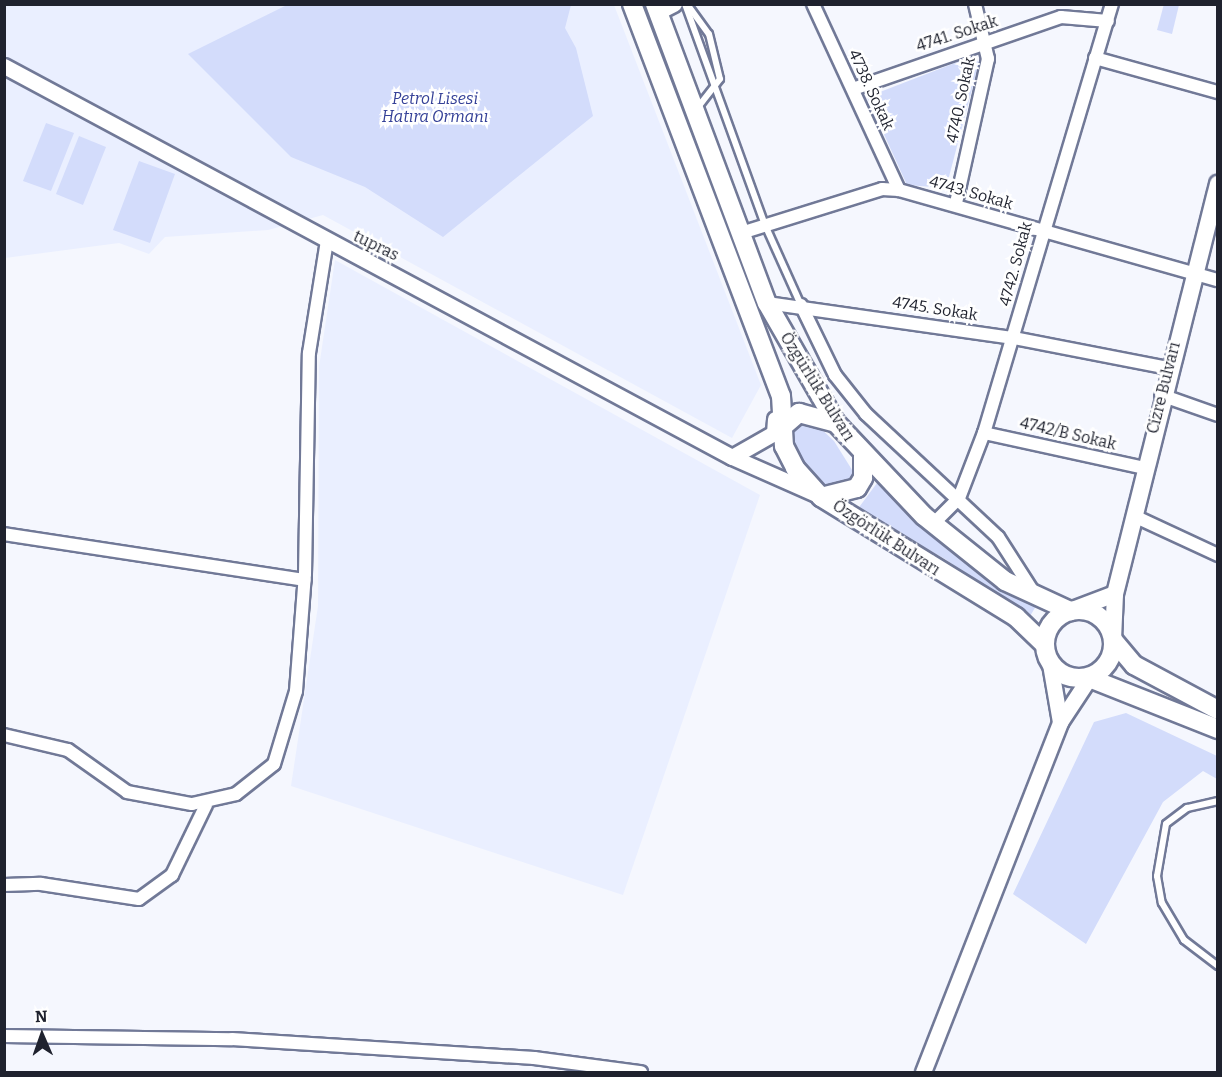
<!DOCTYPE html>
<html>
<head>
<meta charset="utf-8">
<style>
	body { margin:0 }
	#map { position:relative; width:1222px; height:1077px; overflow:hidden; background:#f5f7fe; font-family:Bitter,serif }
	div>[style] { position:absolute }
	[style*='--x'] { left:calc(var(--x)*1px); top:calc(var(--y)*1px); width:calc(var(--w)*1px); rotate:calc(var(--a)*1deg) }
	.built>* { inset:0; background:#eaefff }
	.green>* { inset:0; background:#d3dcfb }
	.roads { filter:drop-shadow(2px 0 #717997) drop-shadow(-2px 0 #717997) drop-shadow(0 2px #717997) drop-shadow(0 -2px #717997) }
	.service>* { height:6px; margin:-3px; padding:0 3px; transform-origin:3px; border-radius:3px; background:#fff }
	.minor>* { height:12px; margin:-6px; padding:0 6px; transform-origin:6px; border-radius:6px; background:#fff }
	.tertiary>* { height:15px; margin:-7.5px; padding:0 7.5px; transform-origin:7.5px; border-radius:7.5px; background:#fff }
	.secondary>* { height:16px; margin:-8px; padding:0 8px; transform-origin:8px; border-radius:8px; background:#fff }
	.primary>* { height:18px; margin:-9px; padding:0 9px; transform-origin:9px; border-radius:9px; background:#fff }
	.primary>.ring { margin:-9px; padding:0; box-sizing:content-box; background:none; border:18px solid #fff; border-radius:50% }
	span { translate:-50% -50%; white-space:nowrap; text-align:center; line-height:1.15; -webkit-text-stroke:5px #fff; paint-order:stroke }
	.street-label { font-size:16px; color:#1f222e }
	.park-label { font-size:16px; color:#344097; font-style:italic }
	.frame { position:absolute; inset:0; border:6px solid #1f222e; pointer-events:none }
	.north { position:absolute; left:12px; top:1005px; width:60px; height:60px; -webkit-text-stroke:4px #fff; paint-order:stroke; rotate:358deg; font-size:16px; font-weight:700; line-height:24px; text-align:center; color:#1f222e }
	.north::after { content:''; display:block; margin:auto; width:21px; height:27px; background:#1f222e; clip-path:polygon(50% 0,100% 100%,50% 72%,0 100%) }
</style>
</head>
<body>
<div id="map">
	<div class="built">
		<div style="clip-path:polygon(4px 5px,614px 5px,761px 385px,732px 438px,323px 215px,268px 230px,165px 237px,149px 254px,119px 243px,5px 258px)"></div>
		<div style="clip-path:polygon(335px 260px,760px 495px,623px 895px,291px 786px,318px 606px,319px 367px)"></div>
	</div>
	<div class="green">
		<div style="clip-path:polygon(289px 4px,571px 5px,565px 28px,576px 48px,593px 116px,443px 237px,365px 187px,291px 157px,188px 54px)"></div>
		<div style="clip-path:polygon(1164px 4px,1179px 5px,1172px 34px,1157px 30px)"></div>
		<div style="clip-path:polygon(973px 56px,979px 63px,946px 188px,907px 185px,867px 97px)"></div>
		<div style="clip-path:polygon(46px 123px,74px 133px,51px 191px,23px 181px)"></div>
		<div style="clip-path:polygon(79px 136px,106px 147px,83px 205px,56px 194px)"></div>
		<div style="clip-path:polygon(139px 161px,175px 174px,150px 243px,113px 230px)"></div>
		<div style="clip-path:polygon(798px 421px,816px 424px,834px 441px,854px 473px,850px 485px,824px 487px,809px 474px,791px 436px)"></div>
		<div style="clip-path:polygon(877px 483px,981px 573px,1036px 606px,1029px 618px,945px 559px,857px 510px)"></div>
		<div style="clip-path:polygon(1126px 713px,1217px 756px,1217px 779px,1203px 771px,1163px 802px,1086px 944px,1013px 894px,1094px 722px)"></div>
	</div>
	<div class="roads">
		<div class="service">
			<div style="--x:685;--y:4;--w:235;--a:70.1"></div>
			<div style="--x:765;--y:225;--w:88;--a:65.8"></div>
			<div style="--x:687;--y:4;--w:37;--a:54"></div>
			<div style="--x:709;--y:34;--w:46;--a:76.3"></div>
			<div style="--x:720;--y:79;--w:37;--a:128"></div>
			<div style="--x:1218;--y:801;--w:32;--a:167"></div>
			<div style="--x:1187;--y:808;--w:26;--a:143"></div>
			<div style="--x:1166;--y:824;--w:53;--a:99.8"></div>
			<div style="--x:1157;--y:876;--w:27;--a:80"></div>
			<div style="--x:1162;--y:903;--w:43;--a:59.3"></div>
			<div style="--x:1184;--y:940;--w:43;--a:37.4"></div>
		</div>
		<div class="minor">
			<div style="--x:813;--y:4;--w:205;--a:65.2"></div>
			<div style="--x:1095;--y:58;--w:128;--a:15.5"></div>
			<div style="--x:853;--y:89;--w:220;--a:-19.1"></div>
			<div style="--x:1061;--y:17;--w:47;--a:4.9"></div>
			<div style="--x:956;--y:203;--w:148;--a:-77.5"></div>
			<div style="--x:988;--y:59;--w:57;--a:-103.3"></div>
			<div style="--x:741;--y:233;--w:148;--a:-17.3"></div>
			<div style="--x:882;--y:189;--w:17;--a:3"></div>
			<div style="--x:899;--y:190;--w:331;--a:15.8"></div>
			<div style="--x:767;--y:303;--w:249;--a:8.1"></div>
			<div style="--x:1014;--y:338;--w:157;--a:11"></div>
			<div style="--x:801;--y:305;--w:78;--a:64.1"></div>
			<div style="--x:835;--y:375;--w:50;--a:51.5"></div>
			<div style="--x:866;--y:414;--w:180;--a:43"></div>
			<div style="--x:998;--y:537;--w:67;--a:57.3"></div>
			<div style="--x:1161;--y:395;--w:60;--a:19.3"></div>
			<div style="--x:984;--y:433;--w:165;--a:12.3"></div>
			<div style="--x:1134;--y:516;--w:93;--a:24.9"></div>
			<div style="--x:935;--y:522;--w:34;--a:-45"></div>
			<div style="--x:959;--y:498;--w:70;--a:-69"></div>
			<div style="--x:984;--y:433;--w:448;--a:-73.4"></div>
			<div style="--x:4;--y:534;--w:304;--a:8.7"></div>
			<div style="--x:4;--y:735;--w:66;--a:13.2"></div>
			<div style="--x:68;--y:750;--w:72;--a:35.4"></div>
			<div style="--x:127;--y:792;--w:66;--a:10.5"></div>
			<div style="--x:192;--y:804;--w:45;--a:-12.8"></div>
			<div style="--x:236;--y:794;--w:48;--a:-38.3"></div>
			<div style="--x:274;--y:764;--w:76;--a:-73.2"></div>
			<div style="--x:296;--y:691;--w:117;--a:-85.6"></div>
			<div style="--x:305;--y:574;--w:221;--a:-89"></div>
			<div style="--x:309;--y:353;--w:113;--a:-80.9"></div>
			<div style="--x:4;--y:885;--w:37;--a:-2"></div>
			<div style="--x:41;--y:884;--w:99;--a:8.7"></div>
			<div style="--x:139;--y:899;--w:41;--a:-36"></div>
			<div style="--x:172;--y:875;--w:78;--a:-64.1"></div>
			<div style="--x:4;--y:1036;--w:228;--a:0.8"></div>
			<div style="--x:232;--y:1039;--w:303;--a:3.6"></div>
			<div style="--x:534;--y:1058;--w:108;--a:7.5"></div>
		</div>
		<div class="tertiary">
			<div style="--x:4;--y:66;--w:826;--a:28.24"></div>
			<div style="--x:775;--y:419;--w:14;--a:94"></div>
			<div style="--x:774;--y:433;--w:48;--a:150.3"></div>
			<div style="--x:732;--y:457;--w:94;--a:23.8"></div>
			<div style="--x:1050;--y:664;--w:59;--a:80.2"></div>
			<div style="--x:1060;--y:722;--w:53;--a:-56.6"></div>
			<div style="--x:923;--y:1072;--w:376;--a:-68.6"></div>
		</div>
		<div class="secondary">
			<div style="--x:658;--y:12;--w:18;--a:-27"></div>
			<div style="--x:1115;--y:594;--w:423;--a:-75.9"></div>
			<div style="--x:1070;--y:611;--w:48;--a:-20.7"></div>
			<div style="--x:1115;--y:594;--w:46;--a:92.5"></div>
		</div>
		<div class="primary">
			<div style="--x:632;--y:4;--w:419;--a:69.2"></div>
			<div style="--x:781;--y:396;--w:50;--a:86.6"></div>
			<div style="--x:784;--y:446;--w:25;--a:63"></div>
			<div style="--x:795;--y:468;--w:39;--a:48"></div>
			<div style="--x:821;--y:497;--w:229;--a:31.6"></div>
			<div style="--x:1016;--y:617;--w:39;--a:44"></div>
			<div style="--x:655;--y:4;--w:319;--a:69.5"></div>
			<div style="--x:767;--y:303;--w:138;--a:60.1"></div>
			<div style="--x:836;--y:423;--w:128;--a:46.6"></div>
			<div style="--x:924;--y:516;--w:104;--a:38.7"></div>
			<div style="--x:1005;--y:581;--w:72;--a:24.8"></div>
			<div style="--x:778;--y:431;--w:28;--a:-41"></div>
			<div style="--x:799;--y:413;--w:38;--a:15"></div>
			<div style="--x:821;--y:497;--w:37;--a:-14"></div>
			<div style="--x:857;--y:488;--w:12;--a:-59"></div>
			<div style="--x:863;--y:478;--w:22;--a:-90"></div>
			<div class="ring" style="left:1045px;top:610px;width:50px;height:50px"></div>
			<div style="--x:1113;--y:640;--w:33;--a:50"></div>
			<div style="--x:1134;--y:665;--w:95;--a:28.2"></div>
			<div style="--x:1089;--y:678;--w:139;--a:21.6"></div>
		</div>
	</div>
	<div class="street-label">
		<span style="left:957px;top:34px;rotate:-18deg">4741. Sokak</span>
		<span style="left:871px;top:90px;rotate:65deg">4738. Sokak</span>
		<span style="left:961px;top:100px;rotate:-78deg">4740. Sokak</span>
		<span style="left:971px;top:193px;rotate:16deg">4743. Sokak</span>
		<span style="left:376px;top:246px;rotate:26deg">tupras</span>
		<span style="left:1016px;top:264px;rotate:-75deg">4742. Sokak</span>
		<span style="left:935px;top:309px;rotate:9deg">4745. Sokak</span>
		<span style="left:817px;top:387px;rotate:58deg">Özgürlük Bulvarı</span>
		<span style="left:1164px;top:388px;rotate:-76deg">Cizre Bulvarı</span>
		<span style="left:1068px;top:434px;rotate:13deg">4742/B Sokak</span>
		<span style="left:886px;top:538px;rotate:33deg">Özgörlük Bulvarı</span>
	</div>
	<div class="park-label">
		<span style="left:435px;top:108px">Petrol Lisesi<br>Hatıra Ormanı</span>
	</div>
	<div class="frame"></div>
	<div class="north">N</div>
</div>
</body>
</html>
